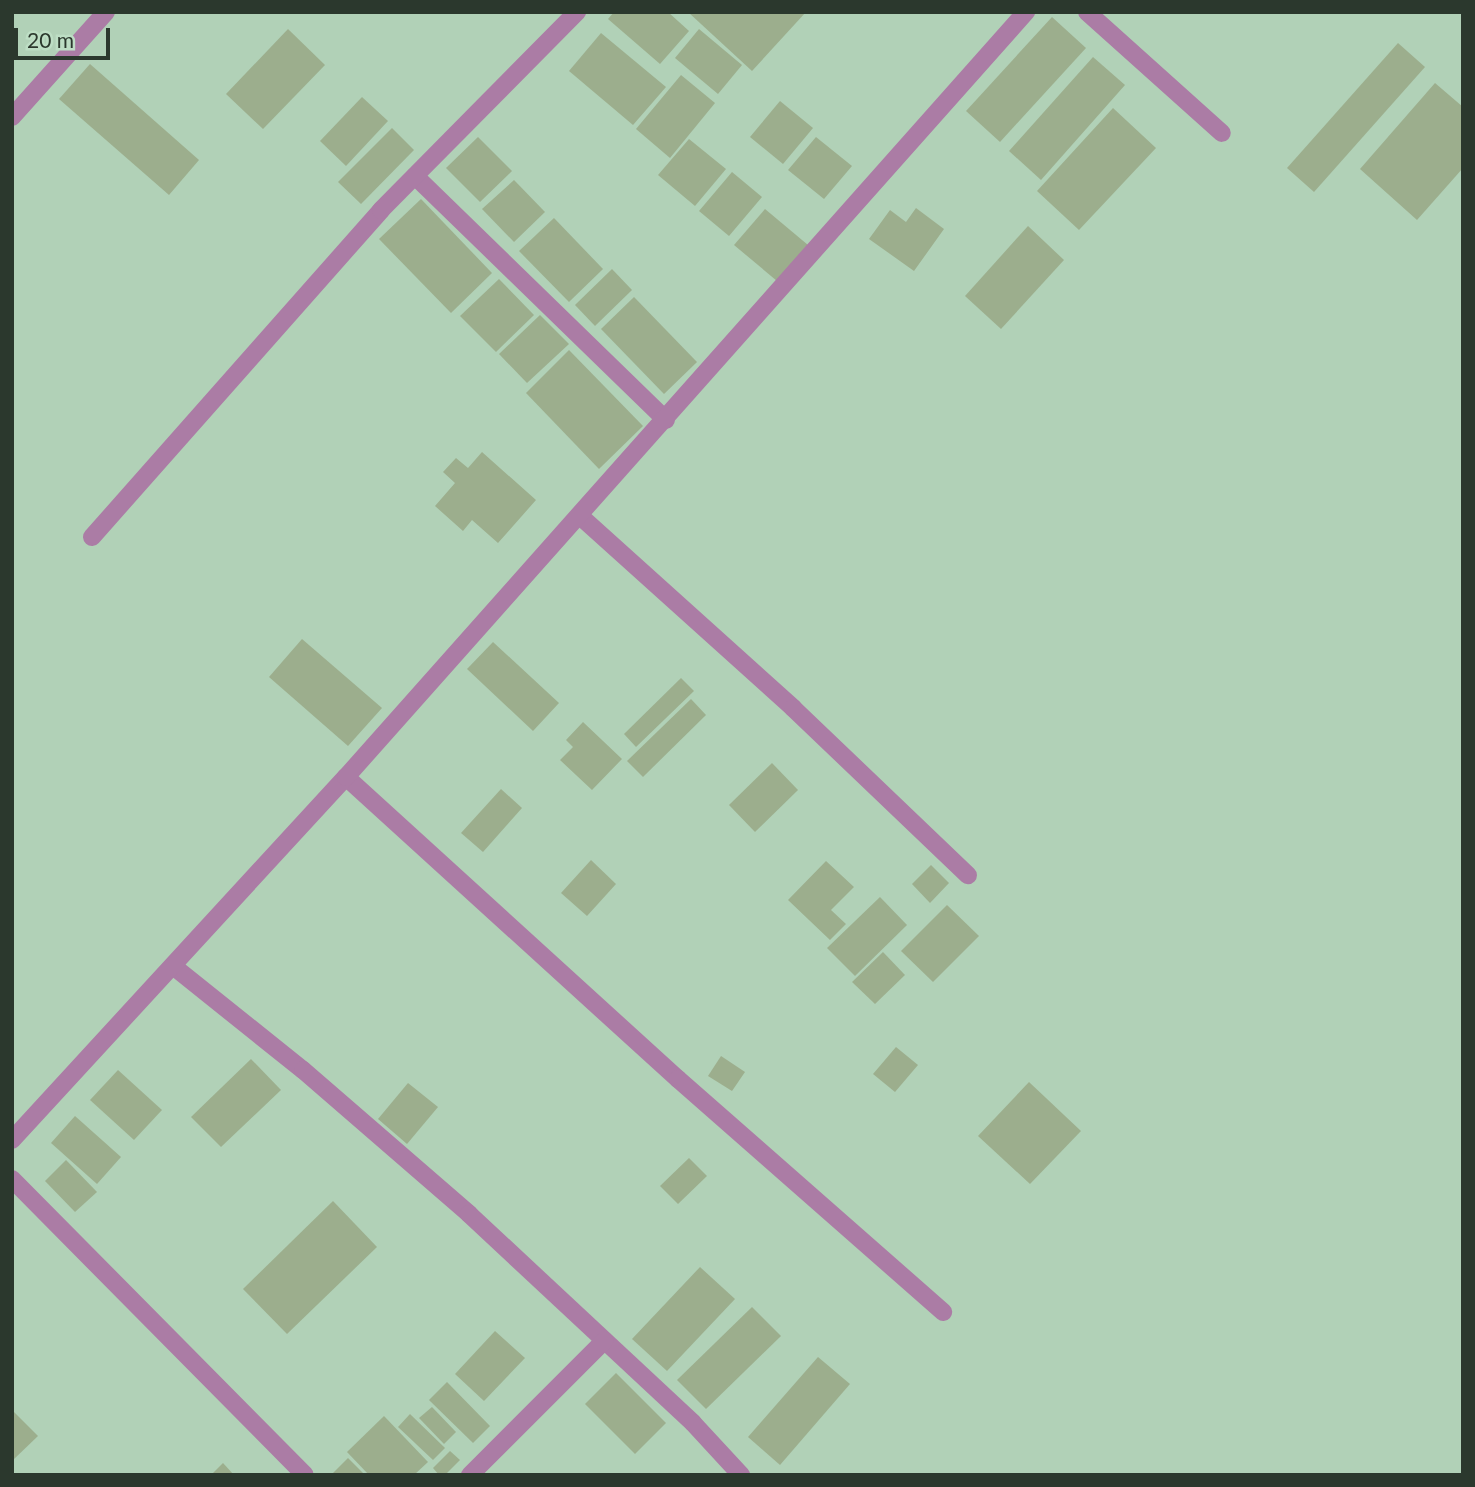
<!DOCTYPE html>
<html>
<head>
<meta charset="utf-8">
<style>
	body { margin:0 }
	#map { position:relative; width:1475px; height:1487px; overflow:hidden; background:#b1d1b7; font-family:Lato,sans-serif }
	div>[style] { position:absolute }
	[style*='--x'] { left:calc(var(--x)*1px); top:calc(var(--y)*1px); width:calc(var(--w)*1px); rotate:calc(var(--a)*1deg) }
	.building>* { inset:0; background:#9cae8d }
	.minor>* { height:18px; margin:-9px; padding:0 9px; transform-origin:9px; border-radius:9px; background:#ab7ca5 }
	span { translate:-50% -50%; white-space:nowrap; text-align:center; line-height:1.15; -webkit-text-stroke:5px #bddec4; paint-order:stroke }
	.frame { position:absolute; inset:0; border:14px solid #2b382d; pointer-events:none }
	.scale { position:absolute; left:14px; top:28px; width:96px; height:32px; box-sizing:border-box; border:4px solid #2b382d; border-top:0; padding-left:9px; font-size:21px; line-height:24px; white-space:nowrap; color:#2b382d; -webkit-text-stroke:5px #bddec4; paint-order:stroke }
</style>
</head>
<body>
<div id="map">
	<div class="building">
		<div style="clip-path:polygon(614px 12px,668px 12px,689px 31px,660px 64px,608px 19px)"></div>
		<div style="clip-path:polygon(688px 12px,806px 12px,752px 71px)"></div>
		<div style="clip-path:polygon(1052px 17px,1086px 48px,1000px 142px,966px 111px)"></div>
		<div style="clip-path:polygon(288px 29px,325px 65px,263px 129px,226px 94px)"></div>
		<div style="clip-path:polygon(699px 29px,742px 65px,718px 94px,675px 58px)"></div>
		<div style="clip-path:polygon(601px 33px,666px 87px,633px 125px,569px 71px)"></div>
		<div style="clip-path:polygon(1398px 43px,1425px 67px,1314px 192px,1287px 168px)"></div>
		<div style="clip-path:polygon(1093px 57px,1125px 85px,1041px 180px,1009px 151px)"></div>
		<div style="clip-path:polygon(90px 64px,199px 160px,169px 195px,59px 99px)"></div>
		<div style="clip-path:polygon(681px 75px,715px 103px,670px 158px,636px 129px)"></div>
		<div style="clip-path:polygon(1435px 83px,1463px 107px,1463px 168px,1417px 220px,1360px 169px)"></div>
		<div style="clip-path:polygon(362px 97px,388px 121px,346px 166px,320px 141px)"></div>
		<div style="clip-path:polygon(780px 101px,813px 128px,783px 164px,750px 137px)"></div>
		<div style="clip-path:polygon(1113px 108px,1156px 148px,1079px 230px,1037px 191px)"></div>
		<div style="clip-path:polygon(392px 128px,414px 150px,361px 204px,338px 182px)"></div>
		<div style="clip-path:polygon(478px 137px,512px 171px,480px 202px,446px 168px)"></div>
		<div style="clip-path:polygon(816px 137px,852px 166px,824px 199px,788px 170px)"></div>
		<div style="clip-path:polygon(689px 139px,726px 169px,695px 206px,658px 175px)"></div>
		<div style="clip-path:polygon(732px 172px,762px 197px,729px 236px,699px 211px)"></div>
		<div style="clip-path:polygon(514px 180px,545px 212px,514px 242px,482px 209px)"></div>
		<div style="clip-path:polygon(421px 199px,492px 273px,451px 313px,379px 239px)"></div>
		<div style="clip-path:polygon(916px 208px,944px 229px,914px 271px,869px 239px,890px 210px,906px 222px)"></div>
		<div style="clip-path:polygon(765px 209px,808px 245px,777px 281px,734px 245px)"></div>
		<div style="clip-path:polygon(554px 218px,603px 269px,569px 302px,519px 251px)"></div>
		<div style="clip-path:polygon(1028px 226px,1064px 260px,1001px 329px,965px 296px)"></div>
		<div style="clip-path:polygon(612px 269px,632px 290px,595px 326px,575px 305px)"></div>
		<div style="clip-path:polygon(499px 279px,534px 315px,496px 352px,460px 316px)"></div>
		<div style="clip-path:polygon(634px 297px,697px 362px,664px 394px,601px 329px)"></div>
		<div style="clip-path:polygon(540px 315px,569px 344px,527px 383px,499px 354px)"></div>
		<div style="clip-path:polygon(569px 350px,643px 426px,599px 469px,526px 393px)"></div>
		<div style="clip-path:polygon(482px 452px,536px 500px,498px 543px,472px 520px,463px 531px,435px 506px,455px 483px,443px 472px,456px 458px,468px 468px)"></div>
		<div style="clip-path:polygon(302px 639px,382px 708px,348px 746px,269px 677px)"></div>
		<div style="clip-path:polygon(493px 642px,559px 703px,533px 731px,467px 669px)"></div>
		<div style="clip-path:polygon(681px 678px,694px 691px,636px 747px,624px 734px)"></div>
		<div style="clip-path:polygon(691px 699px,706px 715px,643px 777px,627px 761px)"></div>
		<div style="clip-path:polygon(583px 722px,622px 759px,592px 790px,560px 760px,573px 747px,566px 740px)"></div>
		<div style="clip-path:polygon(772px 763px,798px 790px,755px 832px,729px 805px)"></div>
		<div style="clip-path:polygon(501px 789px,522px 808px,483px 852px,461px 833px)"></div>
		<div style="clip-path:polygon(591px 860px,616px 884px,587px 916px,561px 893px)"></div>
		<div style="clip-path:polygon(826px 861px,854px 887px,831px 910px,846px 924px,830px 940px,788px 900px)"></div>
		<div style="clip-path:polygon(931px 865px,949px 883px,930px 903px,912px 884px)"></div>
		<div style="clip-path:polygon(880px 897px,907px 925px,855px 976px,827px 948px)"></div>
		<div style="clip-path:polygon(947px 905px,979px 936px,933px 982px,901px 951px)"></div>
		<div style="clip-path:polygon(883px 952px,905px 975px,875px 1004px,852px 982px)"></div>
		<div style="clip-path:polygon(896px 1047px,918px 1065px,895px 1092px,873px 1074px)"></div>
		<div style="clip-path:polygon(721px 1056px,745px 1072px,732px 1091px,708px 1076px)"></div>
		<div style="clip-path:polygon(251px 1059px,281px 1090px,221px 1147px,191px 1117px)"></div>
		<div style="clip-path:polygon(118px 1070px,162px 1110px,134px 1140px,90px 1100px)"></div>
		<div style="clip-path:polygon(1029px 1082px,1081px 1131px,1030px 1184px,978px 1136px)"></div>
		<div style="clip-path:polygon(408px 1083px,438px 1107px,407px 1144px,378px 1119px)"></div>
		<div style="clip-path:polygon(75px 1116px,121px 1157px,97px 1184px,51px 1143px)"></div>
		<div style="clip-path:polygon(689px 1158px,707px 1176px,678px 1204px,660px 1186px)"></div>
		<div style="clip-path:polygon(66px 1160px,97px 1192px,75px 1212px,45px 1181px)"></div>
		<div style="clip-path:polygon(333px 1201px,377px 1247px,287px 1334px,243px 1289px)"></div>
		<div style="clip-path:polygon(700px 1267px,735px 1299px,667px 1371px,632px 1339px)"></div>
		<div style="clip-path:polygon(752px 1307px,781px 1336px,706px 1409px,677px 1380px)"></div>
		<div style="clip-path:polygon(495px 1331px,525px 1358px,484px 1401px,455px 1374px)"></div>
		<div style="clip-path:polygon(818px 1357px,850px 1384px,780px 1465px,748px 1437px)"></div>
		<div style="clip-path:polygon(616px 1373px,666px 1423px,635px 1454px,585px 1404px)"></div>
		<div style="clip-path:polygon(447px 1382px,490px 1426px,473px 1443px,429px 1400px)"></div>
		<div style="clip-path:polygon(432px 1407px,456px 1432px,444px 1444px,419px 1418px)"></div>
		<div style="clip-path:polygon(12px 1410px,38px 1436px,12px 1461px)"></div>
		<div style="clip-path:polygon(410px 1414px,445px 1448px,433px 1460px,398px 1427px)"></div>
		<div style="clip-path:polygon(384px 1416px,428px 1462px,414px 1475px,369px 1475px,347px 1452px)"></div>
		<div style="clip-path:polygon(450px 1451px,460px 1460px,445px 1475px,439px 1475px,433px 1468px)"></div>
		<div style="clip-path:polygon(348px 1458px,365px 1475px,331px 1475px)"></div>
		<div style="clip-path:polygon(223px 1463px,234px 1475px,211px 1475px)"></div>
	</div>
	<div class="minor">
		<div style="--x:1087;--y:12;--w:181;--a:41.9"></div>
		<div style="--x:12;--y:117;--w:141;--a:-48.2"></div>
		<div style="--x:415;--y:176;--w:350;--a:44.2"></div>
		<div style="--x:580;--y:516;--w:287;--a:42"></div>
		<div style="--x:793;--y:708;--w:242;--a:43.7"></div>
		<div style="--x:92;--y:537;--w:436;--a:-48.5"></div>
		<div style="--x:381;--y:210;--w:279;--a:-45.3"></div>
		<div style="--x:346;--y:777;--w:449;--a:42.3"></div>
		<div style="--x:678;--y:1079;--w:353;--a:41.3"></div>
		<div style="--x:173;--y:966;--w:166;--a:38.7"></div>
		<div style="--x:303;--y:1070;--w:220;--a:40.9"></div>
		<div style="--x:469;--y:1214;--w:306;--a:43"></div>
		<div style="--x:693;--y:1423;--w:71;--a:47.3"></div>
		<div style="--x:12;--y:1140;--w:493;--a:-47.4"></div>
		<div style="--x:346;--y:777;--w:1024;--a:-48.37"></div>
		<div style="--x:12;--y:1179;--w:416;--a:45.3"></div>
		<div style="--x:470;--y:1475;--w:190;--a:-45"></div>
	</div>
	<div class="frame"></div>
	<div class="scale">20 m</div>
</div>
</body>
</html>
